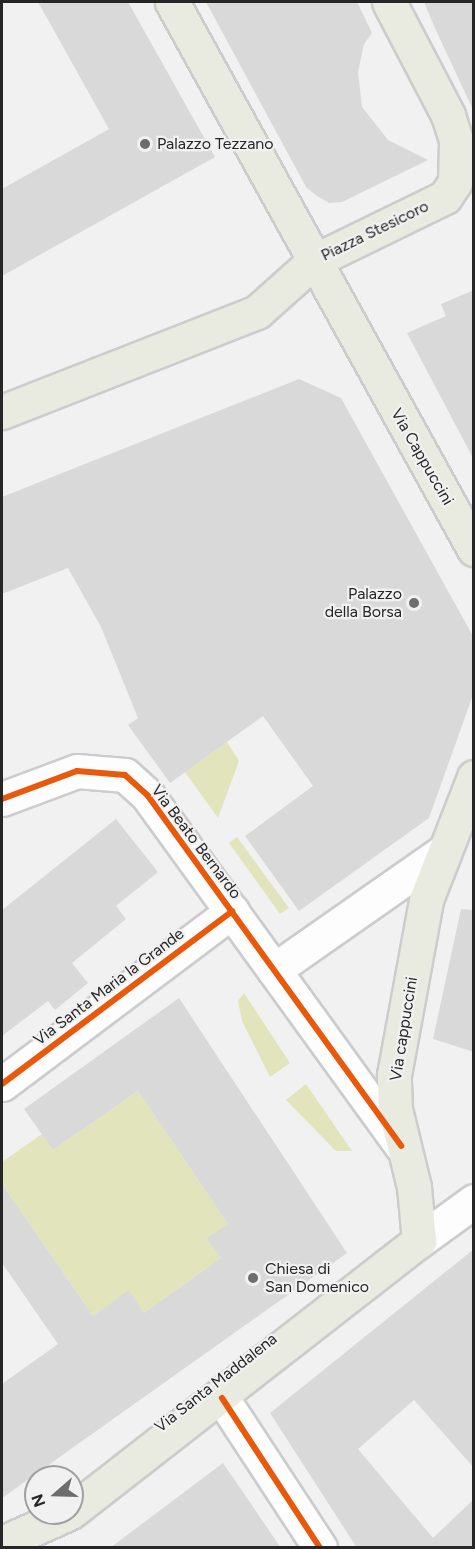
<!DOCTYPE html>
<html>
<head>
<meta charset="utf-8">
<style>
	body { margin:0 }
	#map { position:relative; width:475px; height:1549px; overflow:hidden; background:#f1f1f2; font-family:Figtree,sans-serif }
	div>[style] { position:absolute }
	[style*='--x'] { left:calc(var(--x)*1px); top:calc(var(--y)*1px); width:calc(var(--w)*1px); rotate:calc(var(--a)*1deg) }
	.green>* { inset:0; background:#e2e4bc }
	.building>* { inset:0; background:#d9d9d9 }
	.roads { filter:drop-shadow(2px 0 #ccc) drop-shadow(-2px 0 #ccc) drop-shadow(0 2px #ccc) drop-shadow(0 -2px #ccc) }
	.minor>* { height:33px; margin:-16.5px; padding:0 16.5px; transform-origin:16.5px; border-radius:16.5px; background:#fdfdfd }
	.secondary>* { height:33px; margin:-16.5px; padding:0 16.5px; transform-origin:16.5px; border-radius:16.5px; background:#fdfdfd }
	.primary>* { height:33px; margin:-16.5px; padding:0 16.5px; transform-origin:16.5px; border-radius:16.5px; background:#e9eae0 }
	.cycleway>* { height:6px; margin:-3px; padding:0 3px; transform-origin:3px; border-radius:3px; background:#e8590c }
	.dots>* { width:16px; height:16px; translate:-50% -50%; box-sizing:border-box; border:3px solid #f1f1f2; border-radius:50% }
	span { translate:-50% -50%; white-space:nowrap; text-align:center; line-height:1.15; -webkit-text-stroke:4.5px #f1f1f2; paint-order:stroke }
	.poi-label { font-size:16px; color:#262627 }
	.left { translate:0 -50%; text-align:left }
	.right { translate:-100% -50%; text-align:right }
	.street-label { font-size:16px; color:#262627 }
	.frame { position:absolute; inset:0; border:3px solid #262627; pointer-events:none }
	.north { position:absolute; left:24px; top:1465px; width:60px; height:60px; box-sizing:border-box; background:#f1f1f2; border:2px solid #a0a0a1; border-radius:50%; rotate:250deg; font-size:16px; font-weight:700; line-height:24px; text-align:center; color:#262627 }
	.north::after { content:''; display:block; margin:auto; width:21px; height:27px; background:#6d6d6e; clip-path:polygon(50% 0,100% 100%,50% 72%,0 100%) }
</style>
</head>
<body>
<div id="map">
	<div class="green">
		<div style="clip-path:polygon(227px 742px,239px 761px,218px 818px,185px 772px)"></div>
		<div style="clip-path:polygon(237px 837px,289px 908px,280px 914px,229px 843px)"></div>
		<div style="clip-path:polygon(244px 993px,290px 1063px,270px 1077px,242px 1021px,238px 1001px)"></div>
		<div style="clip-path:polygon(306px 1084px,352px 1151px,336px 1151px,286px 1100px)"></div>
		<div style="clip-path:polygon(138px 1091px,228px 1224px,206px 1238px,221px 1258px,144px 1313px,129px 1291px,93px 1316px,2px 1184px,2px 1162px,42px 1134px,53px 1150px)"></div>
	</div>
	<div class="building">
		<div style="clip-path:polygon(38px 2px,128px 2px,215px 157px,2px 276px,2px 189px,109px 129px)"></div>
		<div style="clip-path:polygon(206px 2px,357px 2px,372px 33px,364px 44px,358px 72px,362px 107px,388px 140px,428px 160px,342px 202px,329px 203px,317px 196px,306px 187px)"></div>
		<div style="clip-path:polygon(424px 2px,474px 2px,474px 112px,434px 26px)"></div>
		<div style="clip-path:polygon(474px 290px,474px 460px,407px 333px,446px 316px,441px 304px)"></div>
		<div style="clip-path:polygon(299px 379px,341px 398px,474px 638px,474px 692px,429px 818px,299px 911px,245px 836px,313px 786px,263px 716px,170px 783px,128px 725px,138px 718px,101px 627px,68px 568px,2px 594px,2px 497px)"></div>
		<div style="clip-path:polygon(116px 819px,158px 872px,116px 906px,126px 919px,72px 963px,88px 983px,55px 1010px,48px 1001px,2px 1036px,2px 910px)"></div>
		<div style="clip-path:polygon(461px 909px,474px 910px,474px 1052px,433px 1039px)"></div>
		<div style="clip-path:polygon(179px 998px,347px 1253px,2px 1498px,2px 1384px,58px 1344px,2px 1263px,2px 1184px,93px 1316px,129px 1290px,144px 1313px,221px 1258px,206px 1238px,228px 1224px,138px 1091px,53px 1150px,24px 1109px)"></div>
		<div style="clip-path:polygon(474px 1249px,474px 1468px,414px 1400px,358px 1449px,433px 1538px,474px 1499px,474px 1548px,357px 1548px,270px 1413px)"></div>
		<div style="clip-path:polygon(223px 1463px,281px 1548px,110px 1548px)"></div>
	</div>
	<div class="roads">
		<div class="minor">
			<div style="--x:2;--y:799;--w:80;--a:-20.5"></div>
			<div style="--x:77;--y:771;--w:48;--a:4.8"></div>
			<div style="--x:125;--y:775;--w:31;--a:42"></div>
			<div style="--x:148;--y:796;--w:432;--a:54.1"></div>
			<div style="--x:274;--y:970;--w:204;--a:-35"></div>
			<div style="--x:2;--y:1084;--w:288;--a:-36.9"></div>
			<div style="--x:222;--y:1398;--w:179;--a:56.8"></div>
		</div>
		<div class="secondary">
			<div style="--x:419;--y:1241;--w:68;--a:-36"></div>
		</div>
		<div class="primary">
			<div style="--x:172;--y:2;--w:625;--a:61.1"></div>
			<div style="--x:2;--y:412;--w:274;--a:-21.4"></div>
			<div style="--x:257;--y:312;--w:76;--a:-41.8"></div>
			<div style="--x:314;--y:261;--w:146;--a:-26"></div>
			<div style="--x:445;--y:197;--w:18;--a:-56"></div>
			<div style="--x:455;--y:182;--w:42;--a:-88.6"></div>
			<div style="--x:456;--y:140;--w:26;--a:-108"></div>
			<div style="--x:448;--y:115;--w:127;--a:-117.6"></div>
			<div style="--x:72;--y:1511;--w:440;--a:-37.9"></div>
			<div style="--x:419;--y:1241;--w:54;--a:-95.3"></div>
			<div style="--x:414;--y:1187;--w:80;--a:-103.7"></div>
			<div style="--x:395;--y:1109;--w:34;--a:-92"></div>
			<div style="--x:394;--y:1075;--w:178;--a:-79.6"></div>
			<div style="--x:426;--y:900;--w:132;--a:-68.7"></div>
			<div style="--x:2;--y:1543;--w:73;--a:-24.1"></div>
		</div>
	</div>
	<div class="cycleway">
		<div style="--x:2;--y:799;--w:80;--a:-20.5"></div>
		<div style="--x:77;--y:771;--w:48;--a:4.8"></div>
		<div style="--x:125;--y:775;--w:31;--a:42"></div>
		<div style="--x:148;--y:796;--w:432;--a:54.1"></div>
		<div style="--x:2;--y:1084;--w:288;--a:-36.9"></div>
		<div style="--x:222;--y:1398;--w:179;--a:56.8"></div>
	</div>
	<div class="dots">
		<div style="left:145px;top:144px;background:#6d6d6e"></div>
		<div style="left:414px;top:603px;background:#6d6d6e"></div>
		<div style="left:253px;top:1278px;background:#6d6d6e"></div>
	</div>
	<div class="poi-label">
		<span class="left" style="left:157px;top:144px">Palazzo Tezzano</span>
		<span class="right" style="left:402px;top:603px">Palazzo<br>della Borsa</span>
		<span class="left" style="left:265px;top:1278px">Chiesa di<br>San Domenico</span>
	</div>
	<div class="street-label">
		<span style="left:375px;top:231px;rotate:-26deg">Piazza Stesicoro</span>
		<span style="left:422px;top:457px;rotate:60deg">Via Cappuccini</span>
		<span style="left:196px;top:842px;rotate:53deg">Via Beato Bernardo</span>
		<span style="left:109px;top:987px;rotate:-37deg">Via Santa Maria la Grande</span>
		<span style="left:404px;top:1029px;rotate:-81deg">Via cappuccini</span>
		<span style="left:216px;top:1383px;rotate:-38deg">Via Santa Maddalena</span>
	</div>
	<div class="frame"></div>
	<div class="north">N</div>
</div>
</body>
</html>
